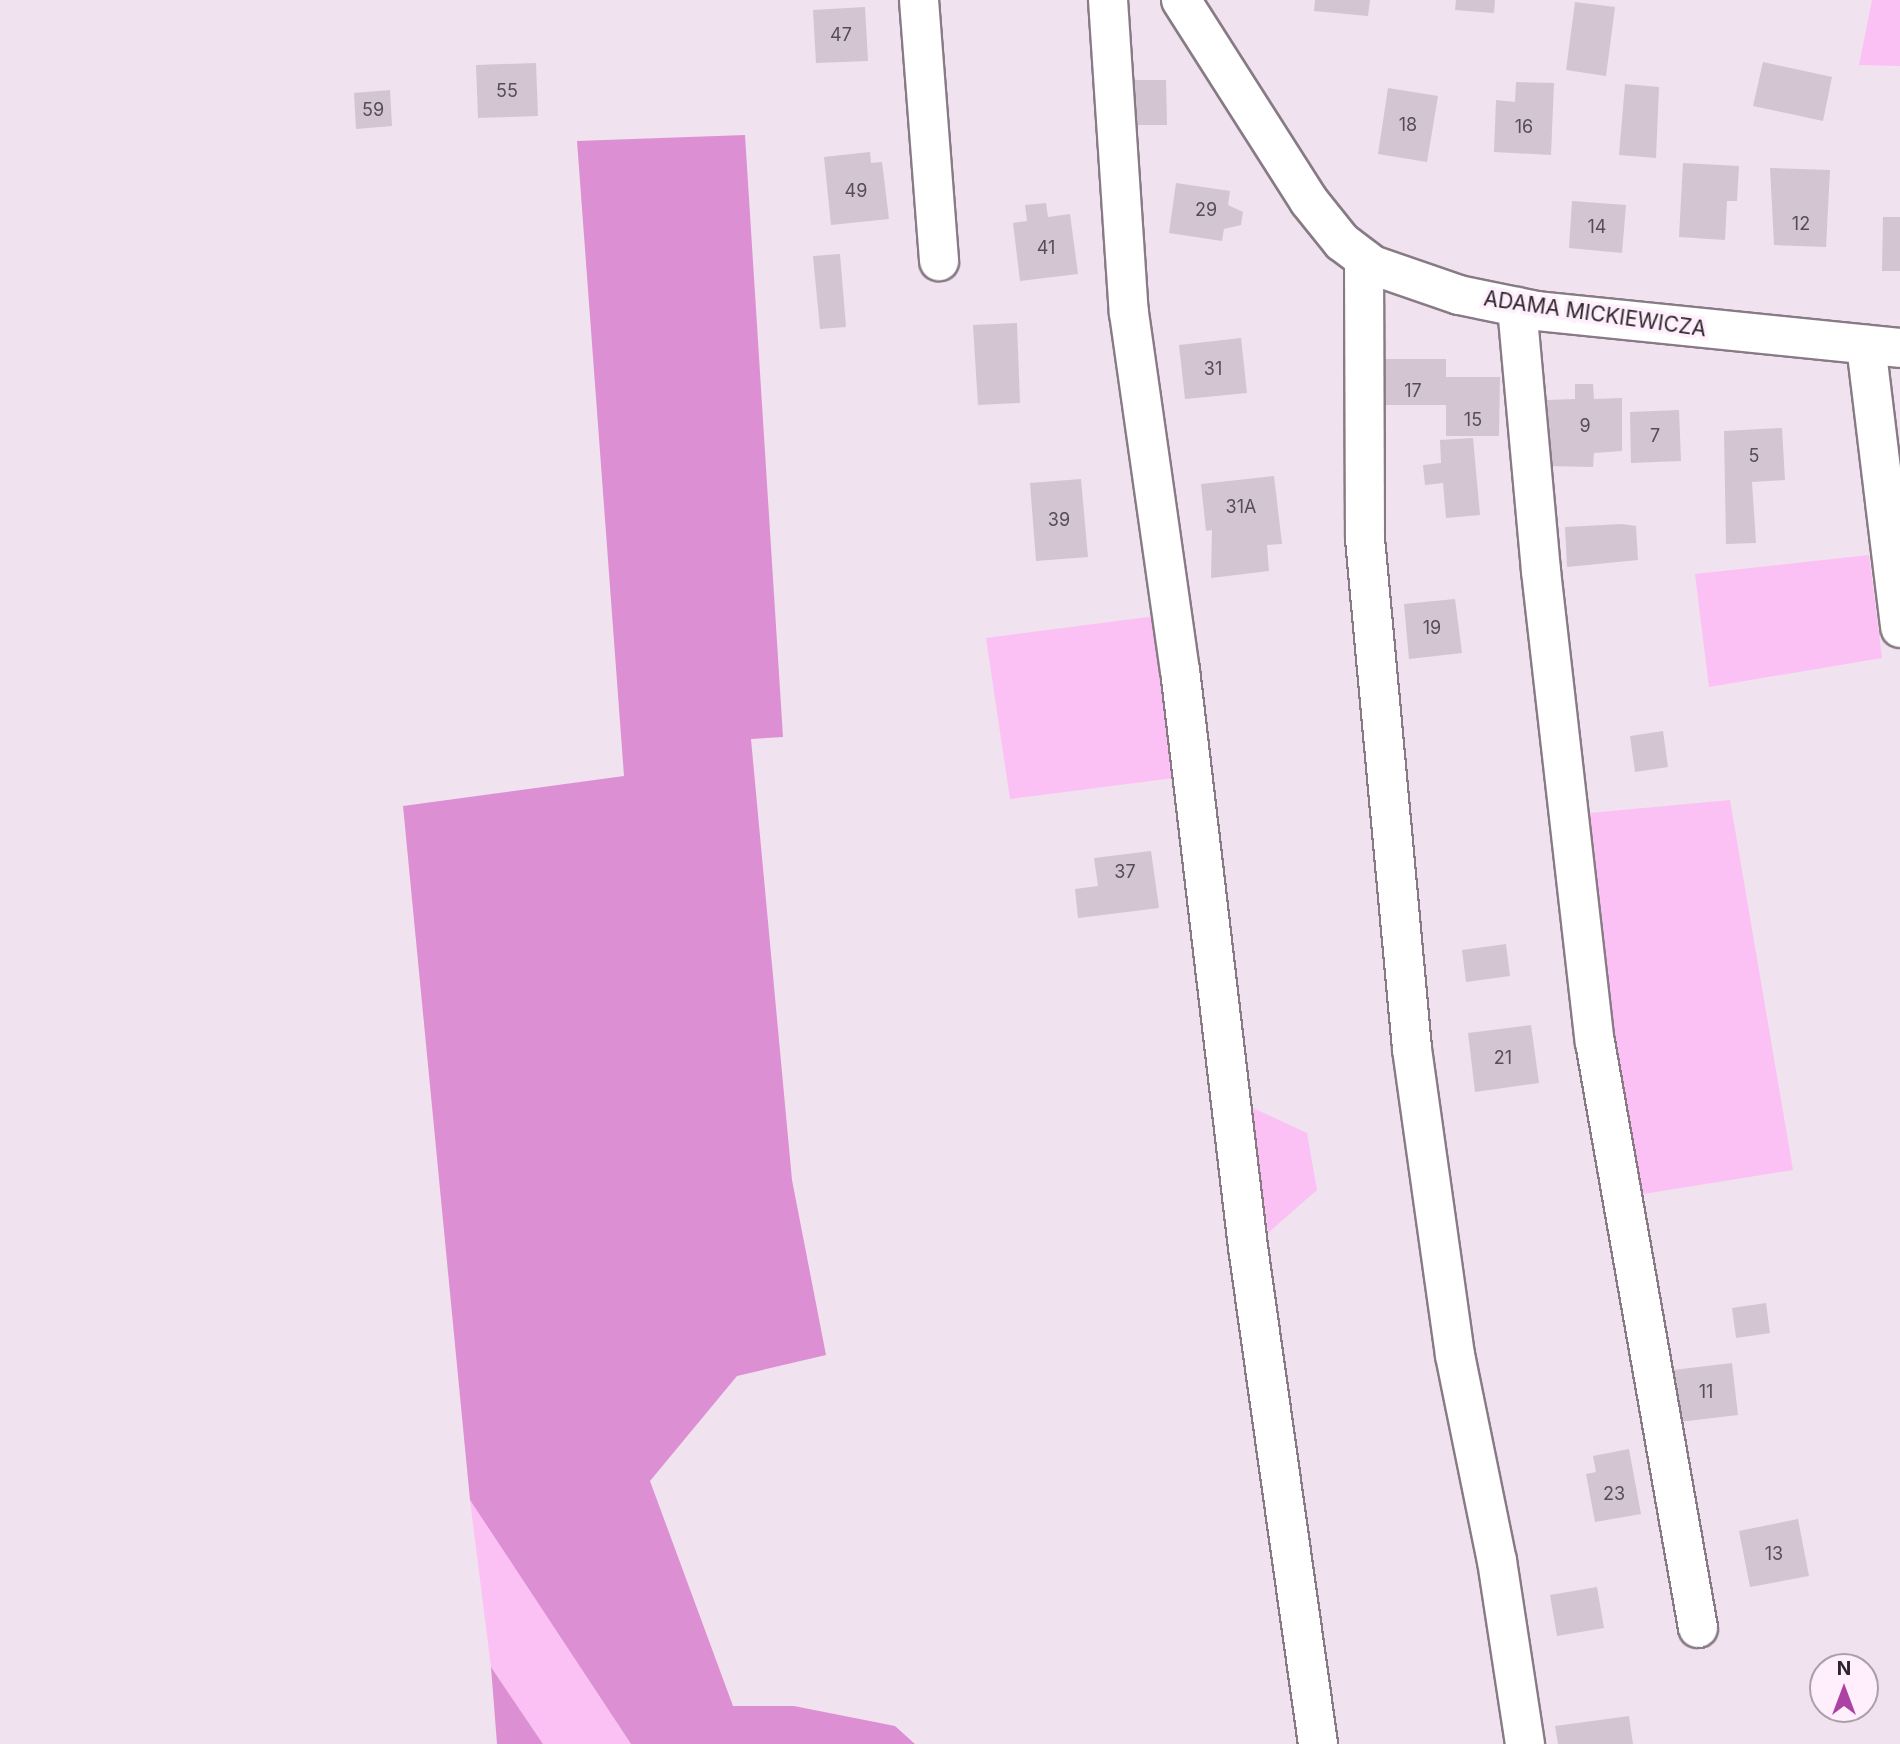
<!DOCTYPE html>
<html>
<head>
<meta charset="utf-8">
<style>
	body { margin:0 }
	#map { position:relative; width:1900px; height:1744px; overflow:hidden; background:#f1e2ef; font-family:Inter,sans-serif }
	div>[style] { position:absolute }
	[style*='--x'] { left:calc(var(--x)*1px); top:calc(var(--y)*1px); width:calc(var(--w)*1px); rotate:calc(var(--a)*1deg) }
	.green>* { inset:0; background:#fcc1f4 }
	.forest>* { inset:0; background:#dc90d3 }
	.building>* { inset:0; background:#d4c5d2 }
	.roads { filter:drop-shadow(2px 0 #887b86) drop-shadow(-2px 0 #887b86) drop-shadow(0 2px #887b86) drop-shadow(0 -2px #887b86) }
	.minor>* { height:38px; margin:-19px; padding:0 19px; transform-origin:19px; border-radius:19px; background:#fff }
	span { translate:-50% -50%; white-space:nowrap; text-align:center; line-height:1.15; -webkit-text-stroke:7px #ffeffc; paint-order:stroke }
	.number-label { font-size:18px; color:#564e55 }
	.number-label span { -webkit-text-stroke-width:0 }
	.street-label { font-size:21px; color:#2c262b }
	.north { position:absolute; left:1809px; top:1653px; width:70px; height:70px; box-sizing:border-box; background:#ffeffc; border:2px solid #ab9fa8; border-radius:50%; rotate:0deg; font-size:19px; font-weight:700; line-height:28px; text-align:center; color:#2c262b }
	.north::after { content:''; display:block; margin:auto; width:24px; height:32px; background:#ac42a4; clip-path:polygon(50% 0,100% 100%,50% 72%,0 100%) }
</style>
</head>
<body>
<div id="map">
	<div class="green">
		<div style="clip-path:polygon(1872px 0,1900px 0,1900px 66px,1859px 65px)"></div>
		<div style="clip-path:polygon(1869px 555px,1882px 658px,1709px 687px,1695px 574px)"></div>
		<div style="clip-path:polygon(1156px 616px,1174px 778px,1010px 799px,986px 638px)"></div>
		<div style="clip-path:polygon(1730px 800px,1793px 1170px,1631px 1196px,1579px 814px)"></div>
		<div style="clip-path:polygon(1251px 1107px,1307px 1133px,1317px 1190px,1268px 1233px)"></div>
		<div style="clip-path:polygon(470px 1500px,631px 1744px,543px 1744px,491px 1667px)"></div>
	</div>
	<div class="forest">
		<div style="clip-path:polygon(745px 135px,783px 737px,751px 739px,792px 1180px,826px 1355px,737px 1376px,650px 1481px,733px 1706px,794px 1706px,895px 1726px,915px 1744px,631px 1744px,470px 1500px,403px 806px,624px 776px,577px 141px)"></div>
		<div style="clip-path:polygon(491px 1667px,543px 1744px,497px 1744px)"></div>
	</div>
	<div class="building">
		<div style="clip-path:polygon(1315px 0,1370px 0,1368px 16px,1314px 11px)"></div>
		<div style="clip-path:polygon(1456px 0,1495px 0,1494px 13px,1455px 10px)"></div>
		<div style="clip-path:polygon(1575px 2px,1615px 7px,1606px 76px,1566px 70px)"></div>
		<div style="clip-path:polygon(865px 7px,868px 61px,816px 63px,813px 10px)"></div>
		<div style="clip-path:polygon(1763px 62px,1832px 77px,1823px 121px,1753px 106px)"></div>
		<div style="clip-path:polygon(536px 63px,538px 116px,478px 118px,476px 65px)"></div>
		<div style="clip-path:polygon(1127px 80px,1166px 80px,1167px 125px,1128px 125px)"></div>
		<div style="clip-path:polygon(1516px 82px,1554px 83px,1551px 155px,1494px 152px,1496px 100px,1515px 102px)"></div>
		<div style="clip-path:polygon(1625px 84px,1659px 87px,1656px 158px,1619px 155px)"></div>
		<div style="clip-path:polygon(1388px 88px,1438px 96px,1427px 162px,1378px 154px)"></div>
		<div style="clip-path:polygon(390px 90px,392px 126px,356px 129px,354px 93px)"></div>
		<div style="clip-path:polygon(870px 152px,871px 163px,882px 162px,889px 219px,831px 225px,824px 157px)"></div>
		<div style="clip-path:polygon(1683px 163px,1739px 166px,1737px 201px,1727px 201px,1725px 240px,1679px 237px)"></div>
		<div style="clip-path:polygon(1770px 168px,1830px 170px,1826px 247px,1774px 245px)"></div>
		<div style="clip-path:polygon(1176px 183px,1230px 191px,1228px 205px,1243px 212px,1241px 225px,1224px 229px,1222px 241px,1169px 233px)"></div>
		<div style="clip-path:polygon(1572px 201px,1626px 205px,1622px 253px,1569px 248px)"></div>
		<div style="clip-path:polygon(1046px 203px,1048px 217px,1070px 214px,1078px 274px,1020px 281px,1013px 223px,1027px 221px,1025px 205px)"></div>
		<div style="clip-path:polygon(1883px 217px,1900px 217px,1900px 271px,1882px 271px)"></div>
		<div style="clip-path:polygon(840px 254px,846px 327px,820px 329px,813px 256px)"></div>
		<div style="clip-path:polygon(1017px 323px,1020px 403px,978px 405px,973px 325px)"></div>
		<div style="clip-path:polygon(1241px 338px,1247px 393px,1185px 399px,1179px 345px)"></div>
		<div style="clip-path:polygon(1380px 359px,1446px 359px,1446px 377px,1500px 377px,1499px 436px,1446px 436px,1446px 405px,1380px 405px)"></div>
		<div style="clip-path:polygon(1575px 384px,1593px 384px,1594px 399px,1622px 398px,1622px 451px,1594px 453px,1593px 467px,1548px 466px,1547px 400px,1575px 399px)"></div>
		<div style="clip-path:polygon(1679px 410px,1681px 461px,1631px 463px,1630px 412px)"></div>
		<div style="clip-path:polygon(1782px 428px,1785px 480px,1752px 482px,1756px 543px,1726px 544px,1724px 431px)"></div>
		<div style="clip-path:polygon(1473px 438px,1480px 515px,1446px 518px,1443px 483px,1425px 485px,1423px 465px,1441px 463px,1440px 440px)"></div>
		<div style="clip-path:polygon(1274px 476px,1282px 544px,1267px 545px,1269px 571px,1211px 578px,1212px 530px,1206px 531px,1201px 484px)"></div>
		<div style="clip-path:polygon(1081px 479px,1088px 557px,1036px 561px,1030px 483px)"></div>
		<div style="clip-path:polygon(1622px 524px,1636px 526px,1638px 560px,1567px 567px,1565px 527px)"></div>
		<div style="clip-path:polygon(1455px 599px,1462px 653px,1409px 659px,1404px 604px)"></div>
		<div style="clip-path:polygon(1663px 731px,1668px 767px,1635px 772px,1630px 736px)"></div>
		<div style="clip-path:polygon(1151px 851px,1159px 908px,1078px 918px,1075px 889px,1098px 886px,1094px 858px)"></div>
		<div style="clip-path:polygon(1506px 944px,1510px 976px,1466px 982px,1462px 950px)"></div>
		<div style="clip-path:polygon(1531px 1025px,1539px 1083px,1475px 1092px,1468px 1033px)"></div>
		<div style="clip-path:polygon(1766px 1303px,1770px 1333px,1736px 1338px,1732px 1308px)"></div>
		<div style="clip-path:polygon(1732px 1363px,1738px 1415px,1679px 1422px,1673px 1370px)"></div>
		<div style="clip-path:polygon(1629px 1449px,1641px 1514px,1595px 1522px,1586px 1474px,1596px 1472px,1593px 1456px)"></div>
		<div style="clip-path:polygon(1798px 1519px,1809px 1576px,1750px 1587px,1739px 1531px)"></div>
		<div style="clip-path:polygon(1597px 1587px,1604px 1628px,1557px 1636px,1550px 1595px)"></div>
		<div style="clip-path:polygon(1629px 1716px,1633px 1744px,1558px 1744px,1555px 1726px)"></div>
	</div>
	<div class="roads">
		<div class="minor">
			<div style="--x:919;--y:0;--w:262;--a:85.6"></div>
			<div style="--x:1108;--y:0;--w:314;--a:86.2"></div>
			<div style="--x:1129;--y:313;--w:361;--a:81.9"></div>
			<div style="--x:1180;--y:670;--w:581;--a:83.28"></div>
			<div style="--x:1248;--y:1247;--w:502;--a:81.98"></div>
			<div style="--x:1181;--y:0;--w:238;--a:57.5"></div>
			<div style="--x:1309;--y:201;--w:53;--a:51.2"></div>
			<div style="--x:1342;--y:242;--w:38;--a:37"></div>
			<div style="--x:1372;--y:265;--w:92;--a:19"></div>
			<div style="--x:1459;--y:295;--w:80;--a:11.6"></div>
			<div style="--x:1537;--y:311;--w:365;--a:5.8"></div>
			<div style="--x:1364;--y:259;--w:280;--a:89.8"></div>
			<div style="--x:1365;--y:539;--w:512;--a:84.73"></div>
			<div style="--x:1412;--y:1049;--w:309;--a:82"></div>
			<div style="--x:1455;--y:1355;--w:210;--a:78.5"></div>
			<div style="--x:1497;--y:1561;--w:185;--a:81.3"></div>
			<div style="--x:1517;--y:307;--w:265;--a:84.8"></div>
			<div style="--x:1541;--y:571;--w:474;--a:83.5"></div>
			<div style="--x:1595;--y:1042;--w:595;--a:80.03"></div>
			<div style="--x:1866;--y:345;--w:285;--a:83.1"></div>
		</div>
	</div>
	<div class="number-label">
		<span style="left:841px;top:35px">47</span>
		<span style="left:507px;top:91px">55</span>
		<span style="left:373px;top:110px">59</span>
		<span style="left:1408px;top:125px">18</span>
		<span style="left:1524px;top:127px">16</span>
		<span style="left:856px;top:191px">49</span>
		<span style="left:1206px;top:210px">29</span>
		<span style="left:1801px;top:224px">12</span>
		<span style="left:1597px;top:227px">14</span>
		<span style="left:1046px;top:248px">41</span>
		<span style="left:1213px;top:369px">31</span>
		<span style="left:1413px;top:391px">17</span>
		<span style="left:1473px;top:420px">15</span>
		<span style="left:1585px;top:426px">9</span>
		<span style="left:1655px;top:436px">7</span>
		<span style="left:1754px;top:456px">5</span>
		<span style="left:1241px;top:507px">31A</span>
		<span style="left:1059px;top:520px">39</span>
		<span style="left:1432px;top:628px">19</span>
		<span style="left:1125px;top:872px">37</span>
		<span style="left:1503px;top:1058px">21</span>
		<span style="left:1706px;top:1392px">11</span>
		<span style="left:1614px;top:1494px">23</span>
		<span style="left:1774px;top:1554px">13</span>
	</div>
	<div class="street-label">
		<span style="left:1595px;top:314px;rotate:8deg">ADAMA MICKIEWICZA</span>
	</div>
	<div class="north">N</div>
</div>
</body>
</html>
